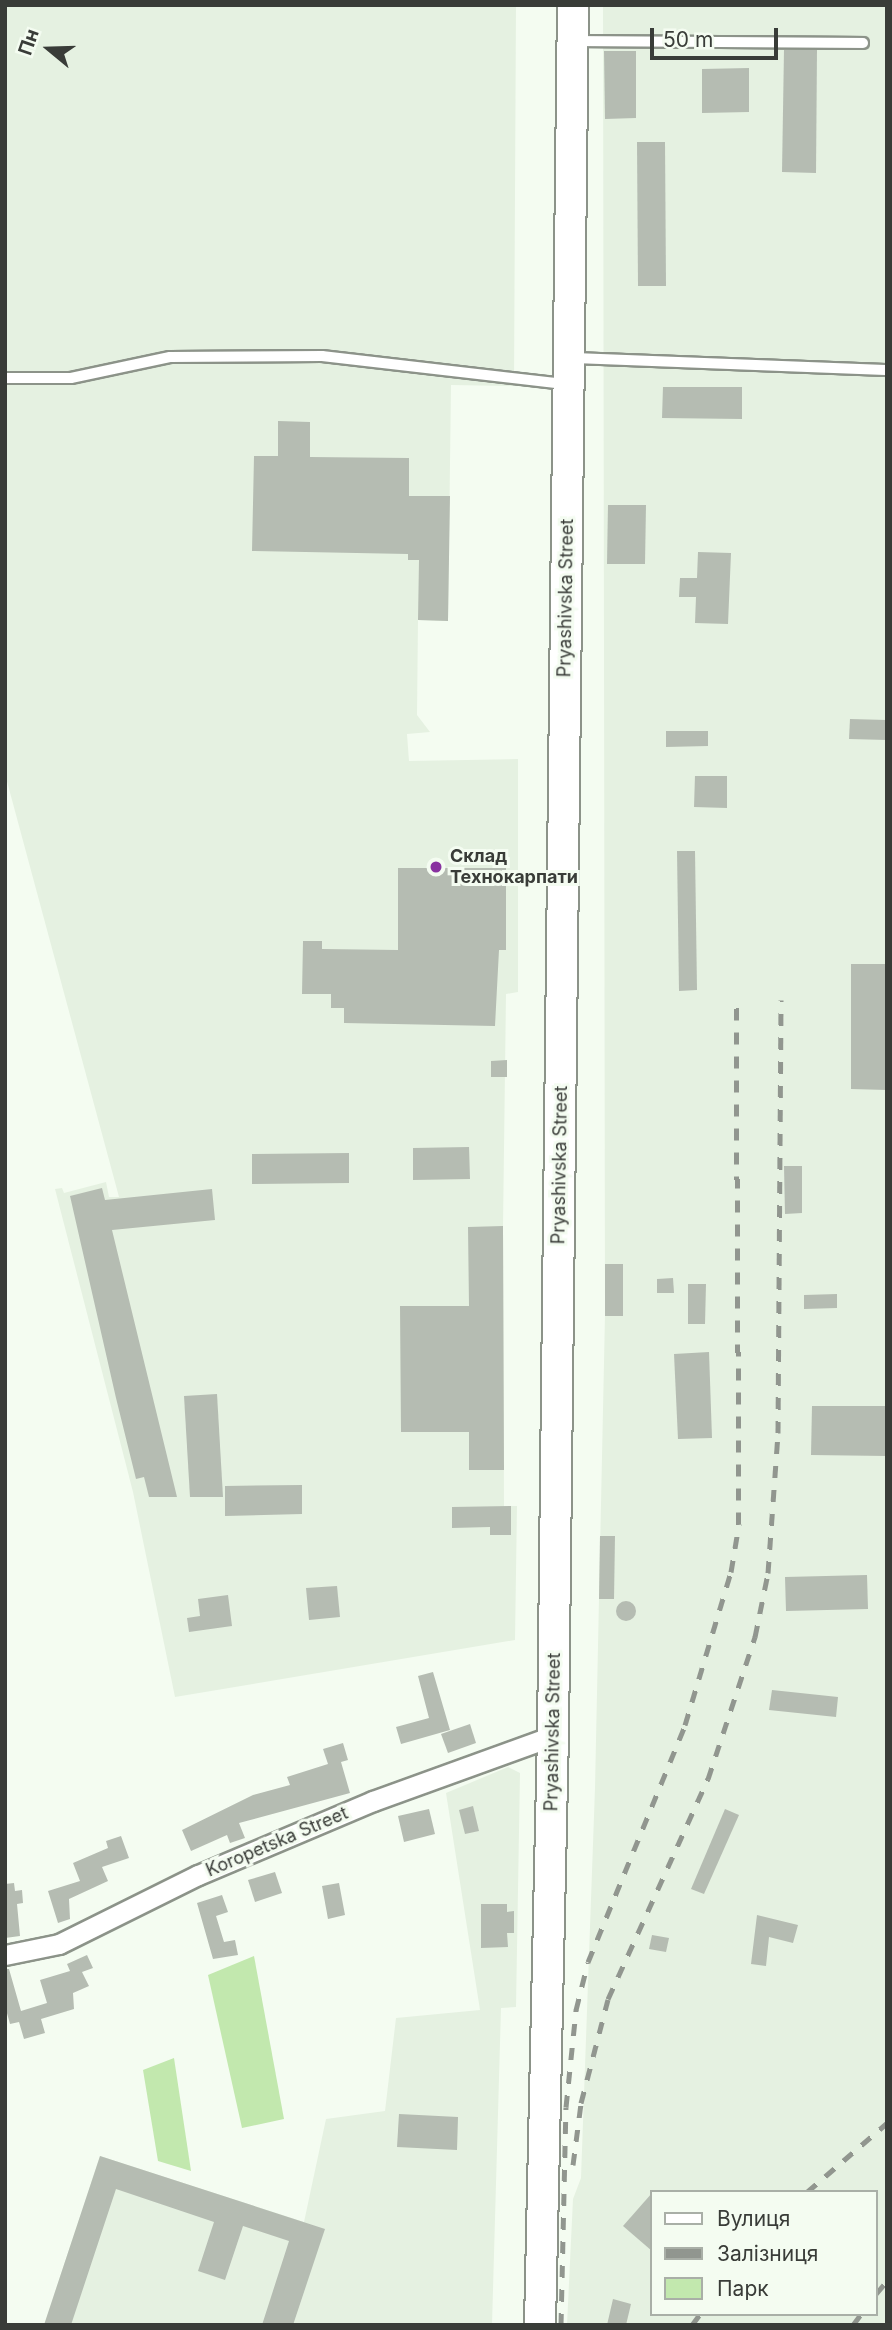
<!DOCTYPE html>
<html>
<head>
<meta charset="utf-8">
<style>
	body { margin:0 }
	#map { position:relative; width:892px; height:2330px; overflow:hidden; background:#f4fcf1; font-family:Inter,sans-serif }
	div>[style] { position:absolute }
	[style*='--x'] { left:calc(var(--x)*1px); top:calc(var(--y)*1px); width:calc(var(--w)*1px); rotate:calc(var(--a)*1deg) }
	.built>* { inset:0; background:#e5f1e1 }
	.green>* { inset:0; background:#c2e8ae }
	.building>* { inset:0; background:#b5bcb2 }
	.round { border-radius:50% }
	.roads { filter:drop-shadow(2px 0 #8c9389) drop-shadow(-2px 0 #8c9389) drop-shadow(0 2px #8c9389) drop-shadow(0 -2px #8c9389) }
	.service>* { height:10px; margin:-5px; padding:0 5px; transform-origin:5px; border-radius:5px; background:#fff }
	.minor>* { height:19px; margin:-9.5px; padding:0 9.5px; transform-origin:9.5px; border-radius:9.5px; background:#fff }
	.primary>* { height:30px; margin:-15px; padding:0 15px; transform-origin:15px; border-radius:15px; background:#fff }
	.rail>* { height:5px; margin-top:-2.5px; transform-origin:0; background:repeating-linear-gradient(90deg,#91968f 0 12px,transparent 0 24px) }
	.dots>* { width:19px; height:19px; translate:-50% -50%; box-sizing:border-box; border:4px solid #f4fcf1; border-radius:50% }
	span { translate:-50% -50%; white-space:nowrap; text-align:center; line-height:1.15; -webkit-text-stroke:6px #f4fcf1; paint-order:stroke }
	.street-label { font-size:18px; color:#393c38 }
	.poi-label { font-size:18px; color:#393c38; font-weight:700 }
	.left { translate:0 -50%; text-align:left }
	.frame { position:absolute; inset:0; border:7px solid #393c38; pointer-events:none }
	.legend { position:absolute; left:650px; top:2190px; width:228px; height:126px; box-sizing:border-box; background:#f4fcf1; border:2px solid #a9afa7; margin:0; padding:9px 12px; list-style:none; font-size:21px; color:#393c38 }
	.legend li { display:flex; align-items:center; gap:14px; height:35px }
	.legend b { width:35px; border:2px solid #a9afa7 }
	.north { position:absolute; left:14px; top:14px; width:70px; height:70px; -webkit-text-stroke:5px #f4fcf1; paint-order:stroke; rotate:289deg; font-size:19px; font-weight:700; line-height:28px; text-align:center; color:#393c38 }
	.north::after { content:''; display:block; margin:auto; width:24px; height:32px; background:#393c38; clip-path:polygon(50% 0,100% 100%,50% 72%,0 100%) }
	.scale { position:absolute; left:650px; top:28px; width:128px; height:32px; box-sizing:border-box; border:4px solid #393c38; border-top:0; padding-left:9px; font-size:21px; line-height:24px; white-space:nowrap; color:#393c38; -webkit-text-stroke:5px #f4fcf1; paint-order:stroke }
</style>
</head>
<body>
<div id="map">
	<div class="built">
		<div style="clip-path:polygon(5px 5px,516px 5px,514px 386px,451px 385px,448px 621px,418px 620px,417px 715px,430px 732px,407px 734px,409px 761px,518px 759px,518px 992px,506px 994px,503px 1227px,504px 1506px,517px 1506px,515px 1640px,175px 1697px,133px 1492px,55px 1189px,62px 1188px,64px 1193px,106px 1182px,109px 1197px,119px 1197px,5px 774px)"></div>
		<div style="clip-path:polygon(evenodd,603px 5px,887px 5px,887px 2325px,567px 2325px,573px 2199px,581px 2178px,595px 1788px,605px 1315px,603px 5px,652px 2192px,876px 2192px,876px 2314px,652px 2314px,652px 2192px)"></div>
		<div style="clip-path:polygon(508px 1767px,520px 1773px,516px 2007px,501px 2008px,492px 2325px,44px 2325px,100px 2156px,304px 2222px,326px 2119px,385px 2111px,396px 2018px,480px 2010px,446px 1793px)"></div>
	</div>
	<div class="green">
		<div style="clip-path:polygon(254px 1956px,284px 2119px,242px 2128px,208px 1975px)"></div>
		<div style="clip-path:polygon(174px 2058px,191px 2171px,158px 2161px,143px 2070px)"></div>
	</div>
	<div class="building">
		<div style="clip-path:polygon(784px 50px,817px 50px,816px 173px,782px 172px)"></div>
		<div style="clip-path:polygon(604px 51px,636px 51px,636px 118px,605px 119px)"></div>
		<div style="clip-path:polygon(749px 68px,749px 112px,702px 113px,702px 69px)"></div>
		<div style="clip-path:polygon(637px 142px,665px 142px,666px 286px,638px 286px)"></div>
		<div style="clip-path:polygon(663px 387px,742px 387px,742px 419px,662px 418px)"></div>
		<div style="clip-path:polygon(278px 421px,310px 422px,310px 457px,409px 458px,409px 496px,450px 496px,448px 621px,418px 620px,419px 560px,408px 560px,408px 554px,252px 551px,254px 456px,278px 456px)"></div>
		<div style="clip-path:polygon(608px 505px,646px 505px,645px 564px,607px 564px)"></div>
		<div style="clip-path:polygon(698px 552px,731px 553px,728px 624px,695px 623px,696px 597px,679px 597px,680px 578px,697px 578px)"></div>
		<div style="clip-path:polygon(850px 719px,887px 720px,887px 740px,849px 739px)"></div>
		<div style="clip-path:polygon(666px 731px,708px 731px,708px 746px,666px 747px)"></div>
		<div style="clip-path:polygon(695px 776px,727px 776px,727px 808px,694px 807px)"></div>
		<div style="clip-path:polygon(677px 851px,695px 851px,697px 990px,679px 991px)"></div>
		<div style="clip-path:polygon(398px 868px,506px 868px,506px 950px,499px 950px,495px 1026px,344px 1023px,344px 1008px,331px 1008px,331px 994px,302px 994px,303px 941px,322px 941px,322px 949px,398px 950px)"></div>
		<div style="clip-path:polygon(851px 964px,887px 964px,887px 1090px,851px 1089px)"></div>
		<div style="clip-path:polygon(507px 1060px,507px 1077px,491px 1077px,491px 1061px)"></div>
		<div style="clip-path:polygon(469px 1147px,470px 1179px,413px 1180px,413px 1148px)"></div>
		<div style="clip-path:polygon(349px 1153px,349px 1183px,252px 1184px,252px 1154px)"></div>
		<div style="clip-path:polygon(784px 1166px,802px 1166px,802px 1213px,785px 1214px)"></div>
		<div style="clip-path:polygon(102px 1188px,105px 1200px,212px 1189px,215px 1220px,112px 1230px,177px 1497px,149px 1497px,144px 1477px,136px 1479px,116px 1398px,70px 1196px)"></div>
		<div style="clip-path:polygon(503px 1226px,504px 1470px,469px 1470px,469px 1432px,401px 1432px,400px 1306px,469px 1306px,468px 1227px)"></div>
		<div style="clip-path:polygon(605px 1264px,623px 1264px,623px 1316px,605px 1316px)"></div>
		<div style="clip-path:polygon(673px 1278px,674px 1293px,657px 1293px,657px 1279px)"></div>
		<div style="clip-path:polygon(688px 1284px,706px 1284px,705px 1324px,688px 1324px)"></div>
		<div style="clip-path:polygon(837px 1294px,837px 1308px,804px 1309px,804px 1295px)"></div>
		<div style="clip-path:polygon(709px 1352px,712px 1438px,678px 1439px,674px 1354px)"></div>
		<div style="clip-path:polygon(217px 1394px,223px 1497px,190px 1497px,184px 1396px)"></div>
		<div style="clip-path:polygon(812px 1406px,887px 1406px,887px 1456px,811px 1455px)"></div>
		<div style="clip-path:polygon(302px 1485px,302px 1514px,225px 1516px,225px 1486px)"></div>
		<div style="clip-path:polygon(511px 1506px,511px 1535px,490px 1535px,490px 1527px,452px 1528px,452px 1507px)"></div>
		<div style="clip-path:polygon(600px 1536px,615px 1536px,614px 1599px,599px 1599px)"></div>
		<div style="clip-path:polygon(867px 1575px,868px 1609px,786px 1611px,785px 1577px)"></div>
		<div style="clip-path:polygon(337px 1586px,340px 1617px,309px 1620px,306px 1588px)"></div>
		<div style="clip-path:polygon(228px 1595px,232px 1626px,189px 1632px,187px 1618px,200px 1616px,198px 1599px)"></div>
		<div class="round" style="left:616px;top:1601px;width:20px;height:20px"></div>
		<div style="clip-path:polygon(433px 1672px,450px 1730px,401px 1744px,396px 1727px,429px 1718px,418px 1676px)"></div>
		<div style="clip-path:polygon(772px 1690px,838px 1697px,836px 1717px,769px 1710px)"></div>
		<div style="clip-path:polygon(470px 1724px,476px 1743px,448px 1753px,441px 1734px)"></div>
		<div style="clip-path:polygon(343px 1743px,348px 1760px,341px 1762px,350px 1793px,239px 1823px,245px 1838px,230px 1843px,227px 1835px,191px 1851px,182px 1830px,253px 1795px,290px 1785px,287px 1777px,328px 1764px,323px 1749px)"></div>
		<div style="clip-path:polygon(473px 1806px,479px 1831px,465px 1834px,459px 1810px)"></div>
		<div style="clip-path:polygon(429px 1809px,435px 1834px,404px 1842px,398px 1816px)"></div>
		<div style="clip-path:polygon(725px 1809px,739px 1815px,704px 1894px,691px 1889px)"></div>
		<div style="clip-path:polygon(121px 1836px,129px 1858px,102px 1867px,108px 1881px,69px 1899px,70px 1919px,58px 1923px,48px 1891px,80px 1881px,73px 1863px,108px 1848px,106px 1841px)"></div>
		<div style="clip-path:polygon(275px 1872px,282px 1893px,255px 1902px,248px 1880px)"></div>
		<div style="clip-path:polygon(14px 1883px,15px 1891px,22px 1890px,23px 1903px,17px 1904px,20px 1936px,5px 1938px,5px 1884px)"></div>
		<div style="clip-path:polygon(339px 1883px,345px 1915px,328px 1919px,322px 1886px)"></div>
		<div style="clip-path:polygon(222px 1895px,228px 1912px,216px 1916px,224px 1942px,235px 1940px,238px 1955px,213px 1959px,197px 1903px)"></div>
		<div style="clip-path:polygon(481px 1904px,507px 1904px,507px 1912px,514px 1911px,514px 1933px,507px 1933px,508px 1947px,481px 1948px)"></div>
		<div style="clip-path:polygon(757px 1915px,798px 1925px,793px 1943px,769px 1937px,766px 1966px,751px 1964px)"></div>
		<div style="clip-path:polygon(652px 1935px,669px 1938px,666px 1952px,649px 1949px)"></div>
		<div style="clip-path:polygon(87px 1955px,93px 1968px,82px 1972px,89px 1986px,73px 1993px,74px 2009px,41px 2019px,45px 2033px,24px 2039px,19px 2022px,10px 2024px,5px 2006px,5px 1969px,9px 1969px,21px 2011px,47px 2003px,40px 1980px,70px 1971px,67px 1964px)"></div>
		<div style="clip-path:polygon(399px 2114px,458px 2117px,457px 2150px,397px 2147px)"></div>
		<div style="clip-path:polygon(100px 2156px,325px 2229px,293px 2325px,262px 2325px,289px 2241px,243px 2226px,225px 2280px,198px 2271px,214px 2222px,116px 2189px,71px 2325px,44px 2325px)"></div>
		<div style="clip-path:polygon(652px 2193px,652px 2251px,623px 2226px)"></div>
		<div style="clip-path:polygon(613px 2299px,631px 2304px,626px 2325px,607px 2325px)"></div>
	</div>
	<div class="roads">
		<div class="service">
			<div style="--x:576;--y:41;--w:287;--a:0.4"></div>
			<div style="--x:573;--y:358;--w:314;--a:2.2"></div>
			<div style="--x:5;--y:378;--w:66;--a:0"></div>
			<div style="--x:71;--y:378;--w:101;--a:-12"></div>
			<div style="--x:170;--y:357;--w:152;--a:-0.4"></div>
			<div style="--x:322;--y:356;--w:244;--a:6.6"></div>
		</div>
		<div class="minor">
			<div style="--x:5;--y:1955;--w:55;--a:-11.5"></div>
			<div style="--x:59;--y:1944;--w:155;--a:-26.4"></div>
			<div style="--x:198;--y:1875;--w:190;--a:-22.9"></div>
			<div style="--x:373;--y:1801;--w:191;--a:-19.9"></div>
		</div>
		<div class="primary">
			<div style="--x:540;--y:2325;--w:589;--a:-88.74"></div>
			<div style="--x:553;--y:1736;--w:1731;--a:-89.34"></div>
		</div>
	</div>
	<div class="rail">
		<div style="--x:573;--y:2165;--w:63;--a:-82.6"></div>
		<div style="--x:581;--y:2103;--w:107;--a:-75.4"></div>
		<div style="--x:608;--y:1999;--w:242;--a:-65.6"></div>
		<div style="--x:708;--y:1779;--w:150;--a:-71.7"></div>
		<div style="--x:755;--y:1637;--w:65;--a:-78.5"></div>
		<div style="--x:768;--y:1573;--w:140;--a:-85.9"></div>
		<div style="--x:778;--y:1433;--w:433;--a:-89.6"></div>
		<div style="--x:807;--y:2192;--w:106;--a:-40.8"></div>
		<div style="--x:876;--y:2294;--w:17;--a:-50"></div>
		<div style="--x:561;--y:2325;--w:218;--a:-88.7"></div>
		<div style="--x:566;--y:2107;--w:98;--a:-84.1"></div>
		<div style="--x:576;--y:2010;--w:49;--a:-76"></div>
		<div style="--x:588;--y:1962;--w:256;--a:-67.7"></div>
		<div style="--x:685;--y:1725;--w:160;--a:-73.3"></div>
		<div style="--x:731;--y:1572;--w:49;--a:-80.5"></div>
		<div style="--x:739;--y:1524;--w:516;--a:-90.33"></div>
		<div style="--x:692;--y:2325;--w:14;--a:-54"></div>
		<div style="--x:853;--y:2325;--w:14;--a:-54"></div>
	</div>
	<div class="dots">
		<div style="left:436px;top:867px;background:#8932a0"></div>
	</div>
	<div class="street-label">
		<span style="left:566px;top:598px;rotate:-89deg">Pryashivska Street</span>
		<span style="left:560px;top:1165px;rotate:-89deg">Pryashivska Street</span>
		<span style="left:553px;top:1732px;rotate:-89deg">Pryashivska Street</span>
		<span style="left:277px;top:1842px;rotate:-23deg">Koropetska Street</span>
	</div>
	<div class="poi-label">
		<span class="left" style="left:450px;top:867px">Склад<br>Технокарпати</span>
	</div>
	<div class="frame"></div>
	<ul class="legend">
	<li><b style="height:9px;background:#fff"></b>Вулиця</li>
	<li><b style="height:9px;background:#91968f"></b>Залізниця</li>
	<li><b style="height:19px;background:#c2e8ae"></b>Парк</li>
	</ul>
	<div class="north">Пн</div>
	<div class="scale">50 m</div>
</div>
</body>
</html>
